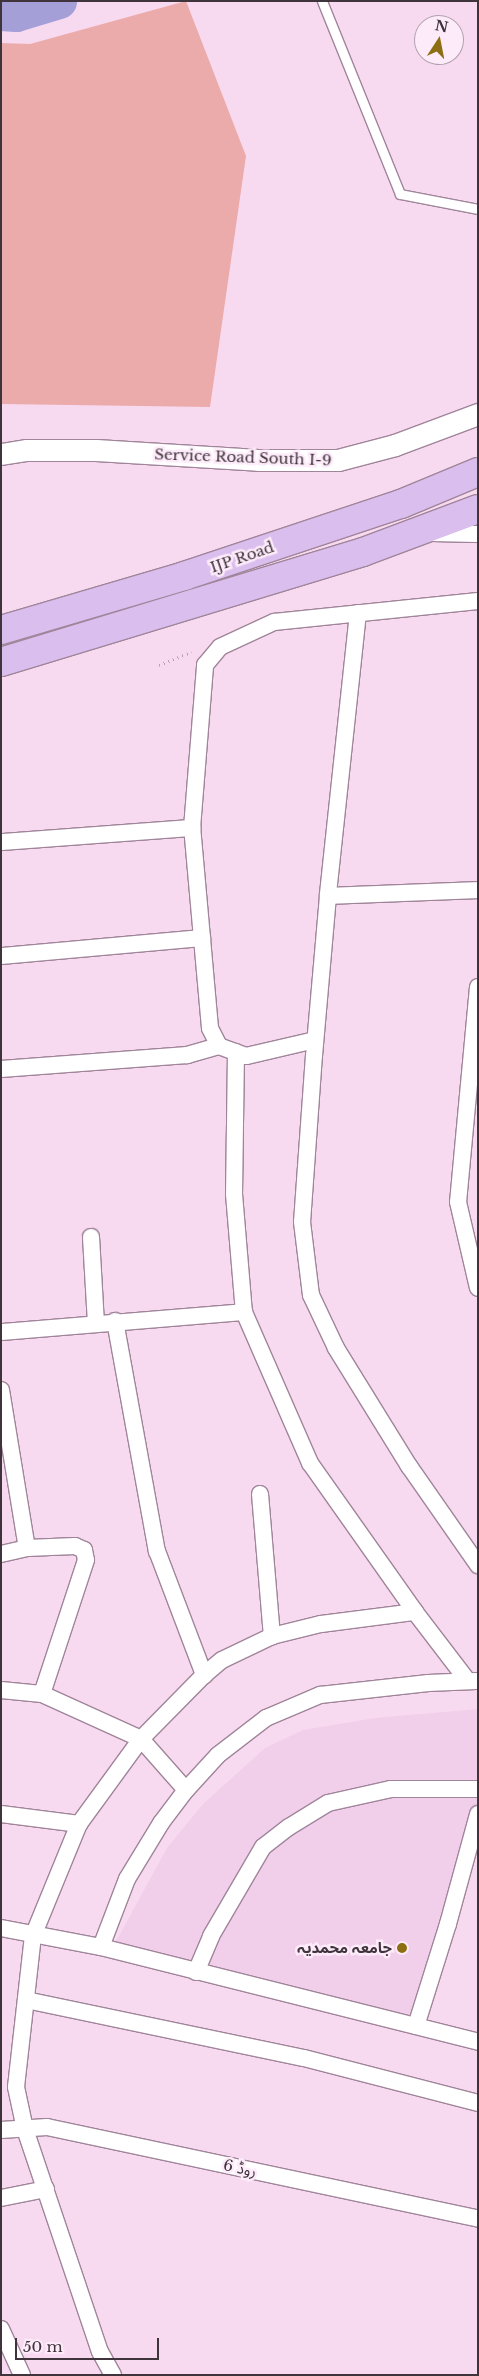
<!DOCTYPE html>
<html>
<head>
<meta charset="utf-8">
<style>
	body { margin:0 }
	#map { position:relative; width:479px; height:2376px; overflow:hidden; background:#f7daf0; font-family:"Libre Baskerville","Noto Sans Arabic",serif }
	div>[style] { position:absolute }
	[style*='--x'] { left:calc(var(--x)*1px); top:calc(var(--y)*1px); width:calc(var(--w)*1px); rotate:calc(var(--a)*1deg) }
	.built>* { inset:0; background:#f1ceea }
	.green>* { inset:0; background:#ebabab }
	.river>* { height:35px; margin:-17.5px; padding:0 17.5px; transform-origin:17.5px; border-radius:17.5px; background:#a4a0d7 }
	.path>* { height:3px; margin-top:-1.5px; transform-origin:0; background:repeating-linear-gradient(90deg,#b7a0b1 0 1px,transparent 0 5px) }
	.roads { filter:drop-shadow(1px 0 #a0859a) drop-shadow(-1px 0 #a0859a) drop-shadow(0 1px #a0859a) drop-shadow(0 -1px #a0859a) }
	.service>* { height:9px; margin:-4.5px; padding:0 4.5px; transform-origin:4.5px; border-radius:4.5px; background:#fff }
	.minor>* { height:16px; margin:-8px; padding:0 8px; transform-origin:8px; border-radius:8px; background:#fff }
	.tertiary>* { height:21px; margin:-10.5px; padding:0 10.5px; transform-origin:10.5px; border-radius:10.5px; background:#fff }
	.trunk>* { height:28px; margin:-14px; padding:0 14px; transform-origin:14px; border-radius:14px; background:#dabeee }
	.dots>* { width:14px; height:14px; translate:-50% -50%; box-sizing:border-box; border:2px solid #fdebf9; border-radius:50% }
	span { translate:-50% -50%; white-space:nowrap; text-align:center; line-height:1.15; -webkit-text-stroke:5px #fdebf9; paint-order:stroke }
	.street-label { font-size:15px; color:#3f333c }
	.poi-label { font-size:15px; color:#3f333c; font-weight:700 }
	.right { translate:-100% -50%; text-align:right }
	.frame { position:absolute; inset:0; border:2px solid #3f333c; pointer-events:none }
	.north { position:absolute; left:414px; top:15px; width:50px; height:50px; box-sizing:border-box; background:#fdebf9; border:1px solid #b1a1ad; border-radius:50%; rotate:11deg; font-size:14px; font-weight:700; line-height:20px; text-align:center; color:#3f333c }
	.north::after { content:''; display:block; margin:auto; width:18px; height:22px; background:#8e6e12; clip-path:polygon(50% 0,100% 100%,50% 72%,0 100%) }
	.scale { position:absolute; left:15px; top:2338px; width:144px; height:22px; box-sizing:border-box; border:2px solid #3f333c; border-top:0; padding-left:6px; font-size:15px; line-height:18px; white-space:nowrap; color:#3f333c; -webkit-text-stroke:4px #fdebf9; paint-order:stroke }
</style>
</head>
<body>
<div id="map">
	<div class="built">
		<div style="clip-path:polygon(478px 1709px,478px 1825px,413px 2019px,114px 1945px,167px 1848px,203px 1804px,265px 1748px,303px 1730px,375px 1718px)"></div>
	</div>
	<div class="green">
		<div style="clip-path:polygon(186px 1px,246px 156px,210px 407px,1px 404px,1px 43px,30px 44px)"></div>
	</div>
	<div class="river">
		<div style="--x:1;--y:13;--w:15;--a:4"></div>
		<div style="--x:16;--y:14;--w:45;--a:-16.8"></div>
	</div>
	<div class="path">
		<div style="--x:159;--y:665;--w:35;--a:-22"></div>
	</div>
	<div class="roads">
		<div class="service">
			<div style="--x:322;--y:1;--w:208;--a:68"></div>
			<div style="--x:400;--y:194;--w:79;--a:10.9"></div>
		</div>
		<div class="minor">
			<div style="--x:430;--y:533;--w:48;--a:1.2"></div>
			<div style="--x:358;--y:613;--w:285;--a:96.1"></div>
			<div style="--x:328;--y:896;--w:160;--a:95"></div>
			<div style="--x:314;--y:1055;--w:167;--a:94.1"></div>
			<div style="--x:302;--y:1222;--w:74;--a:83"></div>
			<div style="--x:311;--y:1295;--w:59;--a:64.7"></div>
			<div style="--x:336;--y:1348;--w:139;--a:58.3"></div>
			<div style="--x:409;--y:1466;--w:121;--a:55.1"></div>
			<div style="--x:1;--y:842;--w:192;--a:-4.2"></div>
			<div style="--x:328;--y:896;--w:150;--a:-2.3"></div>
			<div style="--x:1;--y:956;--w:202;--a:-5.1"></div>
			<div style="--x:478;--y:987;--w:216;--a:95.3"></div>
			<div style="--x:458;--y:1202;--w:88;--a:76.9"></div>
			<div style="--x:315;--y:1040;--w:71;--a:166.9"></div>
			<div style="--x:246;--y:1056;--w:29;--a:-160"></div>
			<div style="--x:219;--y:1046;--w:20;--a:-117"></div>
			<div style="--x:210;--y:1028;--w:201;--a:-95.1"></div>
			<div style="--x:192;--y:828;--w:164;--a:-85.4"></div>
			<div style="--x:205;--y:665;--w:23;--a:-50"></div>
			<div style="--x:220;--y:647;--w:60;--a:-24.8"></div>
			<div style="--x:274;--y:622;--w:205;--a:-5.9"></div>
			<div style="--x:236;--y:1052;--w:142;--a:90.8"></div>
			<div style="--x:234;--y:1194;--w:118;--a:85.2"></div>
			<div style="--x:1;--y:1069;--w:187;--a:-4.3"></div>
			<div style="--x:187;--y:1055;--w:33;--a:-16"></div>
			<div style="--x:91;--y:1237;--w:86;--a:86.7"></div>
			<div style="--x:115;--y:1321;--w:234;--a:79.7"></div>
			<div style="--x:157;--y:1551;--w:133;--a:69.2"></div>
			<div style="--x:1;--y:1332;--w:244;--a:-4.7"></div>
			<div style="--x:244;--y:1312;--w:165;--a:66.4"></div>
			<div style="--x:310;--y:1463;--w:182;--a:54.8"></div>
			<div style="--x:415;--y:1612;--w:86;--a:52.6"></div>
			<div style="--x:1;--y:1390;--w:160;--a:80.7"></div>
			<div style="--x:260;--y:1494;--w:143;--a:85.2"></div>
			<div style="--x:1;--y:1554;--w:27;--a:-13"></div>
			<div style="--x:27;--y:1548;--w:48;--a:-2.4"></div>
			<div style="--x:75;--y:1546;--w:10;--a:24"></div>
			<div style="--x:84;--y:1550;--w:10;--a:79"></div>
			<div style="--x:86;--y:1560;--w:141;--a:108.2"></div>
			<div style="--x:1;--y:1690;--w:41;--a:5.6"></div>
			<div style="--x:42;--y:1694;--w:109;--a:24.4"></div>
			<div style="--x:141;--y:1739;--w:68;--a:48.6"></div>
			<div style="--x:1;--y:1814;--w:79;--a:7.3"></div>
			<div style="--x:1;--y:1928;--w:102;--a:10.8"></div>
			<div style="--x:101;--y:1947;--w:389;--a:14.1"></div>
			<div style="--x:101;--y:1947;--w:73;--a:-69.1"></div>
			<div style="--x:127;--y:1879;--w:66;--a:-58.7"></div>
			<div style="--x:161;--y:1823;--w:41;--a:-52.9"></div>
			<div style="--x:186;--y:1790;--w:47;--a:-47.6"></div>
			<div style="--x:218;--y:1755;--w:61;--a:-37.6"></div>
			<div style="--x:266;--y:1718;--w:59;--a:-23.1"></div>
			<div style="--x:320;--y:1695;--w:109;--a:-6.3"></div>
			<div style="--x:428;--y:1683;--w:48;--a:-2.4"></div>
			<div style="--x:196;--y:1972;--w:39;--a:-67"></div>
			<div style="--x:211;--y:1936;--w:103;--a:-59.7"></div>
			<div style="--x:263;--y:1847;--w:33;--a:-38"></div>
			<div style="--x:289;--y:1827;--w:46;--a:-31.6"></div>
			<div style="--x:328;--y:1803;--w:65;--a:-12.5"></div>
			<div style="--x:391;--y:1789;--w:87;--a:0"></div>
			<div style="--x:26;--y:2000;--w:284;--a:11.8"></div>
			<div style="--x:304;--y:2058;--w:180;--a:14.5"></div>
			<div style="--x:416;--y:2026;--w:107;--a:-72.6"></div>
			<div style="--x:448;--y:1924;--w:114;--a:-74.7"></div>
			<div style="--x:1;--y:2130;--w:46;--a:-3.7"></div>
			<div style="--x:47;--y:2127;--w:441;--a:12"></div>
			<div style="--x:1;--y:2198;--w:46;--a:-11.3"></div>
			<div style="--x:1;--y:2329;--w:51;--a:65.5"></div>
			<div style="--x:113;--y:2375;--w:26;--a:-119"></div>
			<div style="--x:100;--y:2352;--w:235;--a:-108.6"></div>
			<div style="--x:25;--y:2129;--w:43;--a:-102.1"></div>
			<div style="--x:16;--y:2087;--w:152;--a:-83.6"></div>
			<div style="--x:33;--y:1936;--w:121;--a:-67.7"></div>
			<div style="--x:79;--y:1824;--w:105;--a:-53.9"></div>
			<div style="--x:141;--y:1739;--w:90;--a:-45.5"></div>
			<div style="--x:204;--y:1675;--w:23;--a:-40"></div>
			<div style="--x:222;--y:1660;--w:55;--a:-25.6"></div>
			<div style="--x:272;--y:1636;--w:50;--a:-13.8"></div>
			<div style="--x:321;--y:1624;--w:95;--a:-7.3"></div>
		</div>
		<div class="tertiary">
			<div style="--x:1;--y:454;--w:26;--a:-9"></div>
			<div style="--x:27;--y:450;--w:69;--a:0"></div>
			<div style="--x:96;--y:450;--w:162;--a:3.5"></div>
			<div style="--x:258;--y:460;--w:80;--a:0"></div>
			<div style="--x:338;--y:460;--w:59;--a:-14.7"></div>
			<div style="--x:395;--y:445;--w:89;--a:-20.5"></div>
		</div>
		<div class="trunk">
			<div style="--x:1;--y:630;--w:191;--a:-16.4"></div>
			<div style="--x:184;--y:576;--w:229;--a:-18.4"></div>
			<div style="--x:401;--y:504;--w:83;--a:-22.6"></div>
			<div style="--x:1;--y:662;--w:378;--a:-16.9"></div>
			<div style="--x:363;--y:552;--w:123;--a:-20.5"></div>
		</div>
	</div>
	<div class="dots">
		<div style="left:402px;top:1948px;background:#8e6e12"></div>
	</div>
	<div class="street-label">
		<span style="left:243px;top:457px;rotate:2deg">Service Road South I-9</span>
		<span style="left:242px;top:557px;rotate:-19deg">IJP Road</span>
		<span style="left:240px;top:2168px;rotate:12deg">روڈ 6</span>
	</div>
	<div class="poi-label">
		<span class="right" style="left:392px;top:1948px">جامعہ محمدیہ</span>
	</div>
	<div class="frame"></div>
	<div class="north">N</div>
	<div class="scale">50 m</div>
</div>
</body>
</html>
